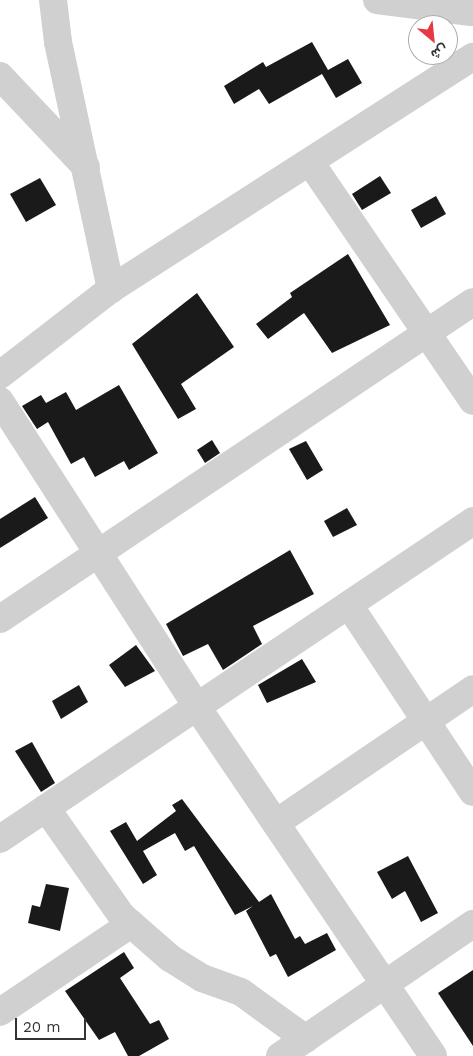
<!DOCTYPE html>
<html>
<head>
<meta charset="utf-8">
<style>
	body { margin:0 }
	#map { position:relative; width:473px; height:1056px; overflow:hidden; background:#fff; font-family:"Work Sans",Vazirmatn,sans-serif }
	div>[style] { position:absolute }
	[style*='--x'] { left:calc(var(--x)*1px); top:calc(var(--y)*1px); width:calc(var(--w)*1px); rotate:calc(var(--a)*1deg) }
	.building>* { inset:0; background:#1a1a1a }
	.minor>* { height:28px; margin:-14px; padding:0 14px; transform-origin:14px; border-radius:14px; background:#d0d0d0 }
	span { translate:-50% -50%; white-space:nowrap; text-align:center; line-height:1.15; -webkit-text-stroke:5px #fff; paint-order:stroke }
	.north { position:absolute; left:408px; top:15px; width:50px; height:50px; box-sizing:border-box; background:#fff; border:1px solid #adadad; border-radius:50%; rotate:152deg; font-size:14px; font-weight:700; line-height:20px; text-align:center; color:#333 }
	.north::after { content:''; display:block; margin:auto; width:18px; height:22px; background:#e63946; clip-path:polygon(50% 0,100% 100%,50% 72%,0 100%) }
	.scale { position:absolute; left:15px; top:1018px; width:71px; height:22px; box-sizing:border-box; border:2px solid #333; border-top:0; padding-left:6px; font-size:15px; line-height:18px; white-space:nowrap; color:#333; -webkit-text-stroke:4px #fff; paint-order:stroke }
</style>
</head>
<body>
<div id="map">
	<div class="building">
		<div style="clip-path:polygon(312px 42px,328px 70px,348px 59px,362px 83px,336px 98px,322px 74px,269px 104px,259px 89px,234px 104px,224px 86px,263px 62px,266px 67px)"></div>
		<div style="clip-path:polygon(380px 176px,391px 193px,362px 210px,352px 194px)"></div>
		<div style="clip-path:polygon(40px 178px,56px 205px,26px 222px,10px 194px)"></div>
		<div style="clip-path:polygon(436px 196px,446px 214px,421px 228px,411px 210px)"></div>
		<div style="clip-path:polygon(348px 254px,390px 325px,332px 353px,304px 313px,268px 339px,256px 324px,292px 297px,290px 293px)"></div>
		<div style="clip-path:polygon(197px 293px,234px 347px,181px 384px,196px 409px,178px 419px,132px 344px)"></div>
		<div style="clip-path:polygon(119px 385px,158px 453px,129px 470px,124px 461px,95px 477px,84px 457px,71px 464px,48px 422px,37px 429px,22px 406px,41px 395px,46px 403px,66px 392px,76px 410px)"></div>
		<div style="clip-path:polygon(212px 440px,220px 453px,205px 463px,197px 450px)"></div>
		<div style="clip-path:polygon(306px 441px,323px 470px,307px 480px,289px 449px)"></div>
		<div style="clip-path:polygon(35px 497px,48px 518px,0 548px,0 519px)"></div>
		<div style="clip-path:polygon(347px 508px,357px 525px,333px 537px,324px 521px)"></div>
		<div style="clip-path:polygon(290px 550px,314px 594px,253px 626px,262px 644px,223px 670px,208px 644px,183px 656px,166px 624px)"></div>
		<div style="clip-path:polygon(136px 645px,155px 671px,125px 687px,109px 665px)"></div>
		<div style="clip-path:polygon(302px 659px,316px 682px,267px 703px,258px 685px)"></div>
		<div style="clip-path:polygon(79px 685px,88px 702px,61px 719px,52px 701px)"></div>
		<div style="clip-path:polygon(32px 742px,55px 783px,41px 792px,15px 751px)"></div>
		<div style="clip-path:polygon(182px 799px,259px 902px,271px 894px,295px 939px,300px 936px,305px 944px,327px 933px,336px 950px,288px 977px,276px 954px,270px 957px,246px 911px,253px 906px,235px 915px,194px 846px,185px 851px,175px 833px,143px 851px,157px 875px,143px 884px,110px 831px,126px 822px,137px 841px,176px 811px,172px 805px)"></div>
		<div style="clip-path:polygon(408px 856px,438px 913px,421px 922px,405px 891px,392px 899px,377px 872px)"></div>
		<div style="clip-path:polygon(46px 884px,69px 888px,60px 931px,28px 923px,32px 905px,40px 907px)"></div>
		<div style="clip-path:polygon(124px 952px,134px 968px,120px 978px,150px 1024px,159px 1020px,169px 1039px,139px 1056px,128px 1056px,115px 1032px,99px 1040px,65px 991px)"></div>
		<div style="clip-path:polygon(473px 970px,473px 1046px,438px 993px)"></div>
	</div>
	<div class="minor">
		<div style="--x:53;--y:0;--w:42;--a:83.2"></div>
		<div style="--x:58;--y:42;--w:253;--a:77.9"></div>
		<div style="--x:377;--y:0;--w:95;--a:7.3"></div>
		<div style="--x:0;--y:76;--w:125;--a:46.6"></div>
		<div style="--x:310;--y:162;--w:289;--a:55.7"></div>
		<div style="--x:0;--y:375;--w:140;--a:-37.8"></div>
		<div style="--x:111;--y:289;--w:430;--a:-32.7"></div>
		<div style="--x:0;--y:401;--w:364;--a:57.2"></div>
		<div style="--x:197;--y:707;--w:421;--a:55.9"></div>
		<div style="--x:349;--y:605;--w:224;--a:56.5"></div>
		<div style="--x:0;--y:619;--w:569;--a:-33.83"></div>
		<div style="--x:46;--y:808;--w:132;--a:54.9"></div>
		<div style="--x:122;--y:916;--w:64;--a:41.2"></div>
		<div style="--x:170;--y:958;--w:38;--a:32"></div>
		<div style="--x:202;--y:978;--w:41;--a:19.7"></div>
		<div style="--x:241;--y:992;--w:80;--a:35.9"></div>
		<div style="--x:276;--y:823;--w:238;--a:-34.2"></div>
		<div style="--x:0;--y:839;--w:570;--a:-33.91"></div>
		<div style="--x:0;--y:1012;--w:158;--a:-33.9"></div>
		<div style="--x:280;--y:1056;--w:234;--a:-34.4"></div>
	</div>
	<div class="north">ش</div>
	<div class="scale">20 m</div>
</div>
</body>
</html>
